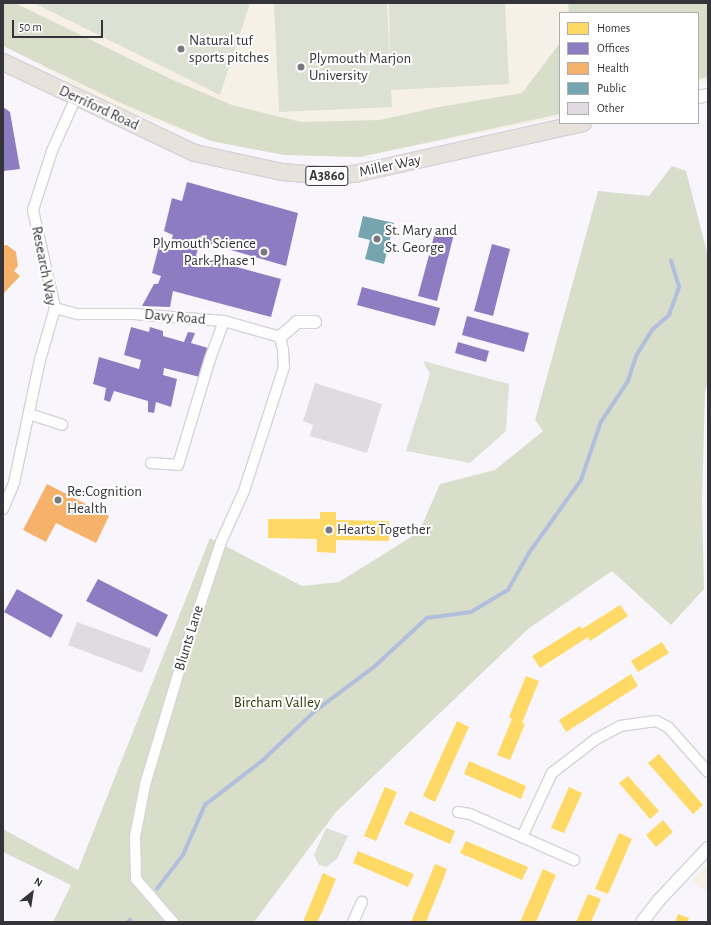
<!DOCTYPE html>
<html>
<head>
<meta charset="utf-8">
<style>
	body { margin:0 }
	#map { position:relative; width:711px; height:925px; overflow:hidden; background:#f8f6fc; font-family:"Alegreya Sans",sans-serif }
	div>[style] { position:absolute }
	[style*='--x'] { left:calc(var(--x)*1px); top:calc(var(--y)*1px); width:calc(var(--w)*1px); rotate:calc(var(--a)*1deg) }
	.education>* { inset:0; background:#f6f0e7 }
	.green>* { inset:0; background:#dde1d4 }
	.forest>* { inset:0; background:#d8dec9 }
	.homes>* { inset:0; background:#ffd966 }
	.offices>* { inset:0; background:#8e7cc3 }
	.health>* { inset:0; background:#f6b26b }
	.public>* { inset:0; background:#76a5af }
	.stream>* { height:3.5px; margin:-1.75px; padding:0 1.75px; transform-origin:1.75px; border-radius:1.75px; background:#b2bfdc }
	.building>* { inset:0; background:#dfdbe0 }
	.roads { filter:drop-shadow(1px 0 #d5d3d9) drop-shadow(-1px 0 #d5d3d9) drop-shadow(0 1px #d5d3d9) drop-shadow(0 -1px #d5d3d9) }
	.minor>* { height:10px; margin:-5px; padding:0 5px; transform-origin:5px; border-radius:5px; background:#fefeff }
	.tertiary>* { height:12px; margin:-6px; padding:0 6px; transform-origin:6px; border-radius:6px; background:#fefeff }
	.primary>* { height:16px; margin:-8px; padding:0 8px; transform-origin:8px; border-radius:8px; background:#e7e2db }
	.dots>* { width:11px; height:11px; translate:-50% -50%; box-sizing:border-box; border:2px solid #fff; border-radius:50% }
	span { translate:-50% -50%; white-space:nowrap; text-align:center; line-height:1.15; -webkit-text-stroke:4px #fff; paint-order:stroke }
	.shield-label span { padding:1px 3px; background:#fff; border:1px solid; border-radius:3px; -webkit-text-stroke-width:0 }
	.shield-label { font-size:14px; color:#35343a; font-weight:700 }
	.poi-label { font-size:15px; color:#35343a }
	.left { translate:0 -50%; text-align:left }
	.right { translate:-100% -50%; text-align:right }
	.street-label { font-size:15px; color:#35343a }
	.park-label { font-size:15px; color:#2f3906 }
	.frame { position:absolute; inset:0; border:4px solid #35343a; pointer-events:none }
	.legend { position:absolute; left:559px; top:12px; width:140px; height:112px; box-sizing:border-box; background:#fff; border:1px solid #aeaeb0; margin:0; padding:5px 7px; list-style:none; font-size:12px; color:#35343a }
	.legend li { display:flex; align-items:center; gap:8px; height:20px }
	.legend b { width:20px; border:1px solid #aeaeb0 }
	.north { position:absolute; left:12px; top:873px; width:40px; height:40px; -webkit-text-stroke:3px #fff; paint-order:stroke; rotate:30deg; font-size:11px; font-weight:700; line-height:16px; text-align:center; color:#35343a }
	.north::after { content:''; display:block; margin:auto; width:14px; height:18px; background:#35343a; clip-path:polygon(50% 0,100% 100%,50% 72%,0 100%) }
	.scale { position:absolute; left:12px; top:20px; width:91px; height:18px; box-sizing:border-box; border:2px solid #35343a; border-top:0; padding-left:5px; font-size:12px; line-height:14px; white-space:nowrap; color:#35343a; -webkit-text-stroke:3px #fff; paint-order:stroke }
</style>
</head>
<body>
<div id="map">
	<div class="education">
		<div style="clip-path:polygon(3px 3px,708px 3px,708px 81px,698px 84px,698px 13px,560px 13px,560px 117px,360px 157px,284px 155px,211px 141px,105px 103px,3px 44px)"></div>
		<div style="clip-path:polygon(708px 864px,708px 892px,690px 882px)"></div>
	</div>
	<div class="green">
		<div style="clip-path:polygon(34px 3px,250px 3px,220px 95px)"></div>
		<div style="clip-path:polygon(274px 3px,387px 3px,390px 69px,389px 3px,505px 3px,509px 84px,391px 90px,392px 107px,279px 112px)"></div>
		<div style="clip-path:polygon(423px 361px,509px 384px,506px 431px,470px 463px,406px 451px,430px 374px)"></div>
		<div style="clip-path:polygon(326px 828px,348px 836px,337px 859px,326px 867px,319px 865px,314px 855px)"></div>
	</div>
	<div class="forest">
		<div style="clip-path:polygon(3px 3px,15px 3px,173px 80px,232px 105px,301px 122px,380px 120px,434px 108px,522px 93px,560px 43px,560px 114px,360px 157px,284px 155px,211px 141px,123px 104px,3px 46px)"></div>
		<div style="clip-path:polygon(568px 3px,708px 3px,708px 77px,698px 79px,698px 13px,569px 13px)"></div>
		<div style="clip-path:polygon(672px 166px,686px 171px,708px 256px,708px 381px,705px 392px,702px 502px,704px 589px,671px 625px,612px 571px,528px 629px,336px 812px,254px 922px,53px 922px,71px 885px,3px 852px,3px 829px,78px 870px,210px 538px,302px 586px,339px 582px,419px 532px,440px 484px,495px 470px,543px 431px,535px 420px,598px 191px,649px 196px)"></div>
	</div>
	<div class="homes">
		<div style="clip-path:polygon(320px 512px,336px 512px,336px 520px,389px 521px,389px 541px,336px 540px,336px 553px,317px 552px,317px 539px,268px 538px,268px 519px,320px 519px)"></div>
		<div style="clip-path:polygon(620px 605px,628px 616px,590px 641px,588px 637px,540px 668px,532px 656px,580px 626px,582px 629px)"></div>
		<div style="clip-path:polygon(662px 642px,669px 653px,638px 672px,631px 661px)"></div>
		<div style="clip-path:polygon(631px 674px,638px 686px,566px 732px,559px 720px)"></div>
		<div style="clip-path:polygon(526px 676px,539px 681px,522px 723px,525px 724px,510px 760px,497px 755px,512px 719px,509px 717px)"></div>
		<div style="clip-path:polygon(457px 721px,469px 727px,435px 802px,423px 796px)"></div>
		<div style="clip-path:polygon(659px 754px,703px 805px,693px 814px,648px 763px)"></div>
		<div style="clip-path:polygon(469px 761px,526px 786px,521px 799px,464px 774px)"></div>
		<div style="clip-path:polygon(628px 776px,659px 811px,650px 819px,619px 783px)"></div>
		<div style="clip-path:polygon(385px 787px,397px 792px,376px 841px,364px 836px)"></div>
		<div style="clip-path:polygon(569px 787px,582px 793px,564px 833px,551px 828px)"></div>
		<div style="clip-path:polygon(410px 811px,455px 831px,450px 844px,404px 824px)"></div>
		<div style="clip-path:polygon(663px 820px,673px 832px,656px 847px,646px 835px)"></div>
		<div style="clip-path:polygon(619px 833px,632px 839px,608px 894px,595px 889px)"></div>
		<div style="clip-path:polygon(466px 841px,528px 867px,522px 880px,460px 853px)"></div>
		<div style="clip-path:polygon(358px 851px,414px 874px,408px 887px,353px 863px)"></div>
		<div style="clip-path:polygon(435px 864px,447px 869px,443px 880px,426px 922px,411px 922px)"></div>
		<div style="clip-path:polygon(543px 869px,556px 875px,536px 922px,520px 922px)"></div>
		<div style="clip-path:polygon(323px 873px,336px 879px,323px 910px,317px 922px,303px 922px)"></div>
		<div style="clip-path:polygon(588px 894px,601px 899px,591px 922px,576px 922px)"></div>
		<div style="clip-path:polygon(678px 914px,689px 918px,687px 922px,675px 922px)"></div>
	</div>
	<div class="offices">
		<div style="clip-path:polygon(3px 107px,10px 112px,20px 169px,3px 171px)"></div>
		<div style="clip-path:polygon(187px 182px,298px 213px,286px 266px,200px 241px,196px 256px,281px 279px,271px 317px,173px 291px,170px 307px,142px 306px,154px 284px,158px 284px,161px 276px,152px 273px,159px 246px,169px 249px,173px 235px,164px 231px,172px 198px,182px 201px)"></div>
		<div style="clip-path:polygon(436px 229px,454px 234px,437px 301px,418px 296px)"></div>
		<div style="clip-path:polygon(492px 244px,510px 249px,493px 316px,474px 311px)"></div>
		<div style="clip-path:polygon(362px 287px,440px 308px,435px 326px,357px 305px)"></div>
		<div style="clip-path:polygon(467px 316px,529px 333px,524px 352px,462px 335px)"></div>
		<div style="clip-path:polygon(131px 327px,149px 332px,150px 327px,163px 331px,163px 336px,184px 342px,188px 332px,195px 333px,191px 343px,208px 348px,200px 377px,164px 368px,163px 375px,177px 379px,171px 407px,156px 402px,154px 413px,148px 412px,148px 401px,114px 391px,110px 402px,104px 400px,106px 388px,93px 384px,99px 357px,139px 369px,141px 360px,124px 355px)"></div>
		<div style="clip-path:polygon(458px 342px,489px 351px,486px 362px,455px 353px)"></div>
		<div style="clip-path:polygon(98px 579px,168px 615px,157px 637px,86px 601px)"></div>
		<div style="clip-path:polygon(17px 589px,63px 615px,51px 638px,4px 612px)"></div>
	</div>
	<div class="health">
		<div style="clip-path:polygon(3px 245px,7px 245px,16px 252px,18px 266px,14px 271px,20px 276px,3px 294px)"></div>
		<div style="clip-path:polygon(47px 484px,109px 516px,96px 543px,56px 523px,46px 542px,23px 530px)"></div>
	</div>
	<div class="public">
		<div style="clip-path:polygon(363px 216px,394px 223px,384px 264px,365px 259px,370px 240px,358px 237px)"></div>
	</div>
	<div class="stream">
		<div style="--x:157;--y:889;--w:43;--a:-52.6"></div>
		<div style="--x:183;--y:855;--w:55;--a:-66.3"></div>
		<div style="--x:205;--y:805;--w:72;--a:-37.7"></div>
		<div style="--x:262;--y:761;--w:71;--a:-43.3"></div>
		<div style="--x:314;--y:712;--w:75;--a:-36.9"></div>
		<div style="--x:374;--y:667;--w:72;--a:-42.8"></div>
		<div style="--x:427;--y:618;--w:44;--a:-7.8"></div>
		<div style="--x:471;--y:612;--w:43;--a:-30.7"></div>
		<div style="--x:508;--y:590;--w:43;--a:-60.4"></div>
		<div style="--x:529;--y:553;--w:90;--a:-54.5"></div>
		<div style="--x:581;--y:480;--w:61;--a:-71"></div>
		<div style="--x:601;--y:422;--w:49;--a:-56.6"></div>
		<div style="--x:628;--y:381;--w:26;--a:-72"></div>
		<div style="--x:636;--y:356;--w:31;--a:-58"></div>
		<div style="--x:652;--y:330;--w:23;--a:-41"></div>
		<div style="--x:669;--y:315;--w:30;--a:-70"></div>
		<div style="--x:679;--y:287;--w:27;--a:-107"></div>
		<div style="--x:128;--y:922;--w:3;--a:-45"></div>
	</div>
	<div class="building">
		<div style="clip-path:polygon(315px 383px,382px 404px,367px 453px,310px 436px,313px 425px,303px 421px)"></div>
		<div style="clip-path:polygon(77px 622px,151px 649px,142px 673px,68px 645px)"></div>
	</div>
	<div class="roads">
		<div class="minor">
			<div style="--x:55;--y:308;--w:24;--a:15"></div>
			<div style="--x:78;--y:314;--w:56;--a:0"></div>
			<div style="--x:134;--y:314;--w:90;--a:4.4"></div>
			<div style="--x:224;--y:321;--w:58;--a:15.9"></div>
			<div style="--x:280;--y:337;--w:13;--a:77"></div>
			<div style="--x:283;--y:350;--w:17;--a:87"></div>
			<div style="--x:284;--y:367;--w:130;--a:107.9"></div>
			<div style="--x:244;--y:491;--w:56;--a:114.3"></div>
			<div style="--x:221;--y:542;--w:101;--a:108.4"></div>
			<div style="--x:189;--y:638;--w:153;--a:106.7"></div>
			<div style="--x:145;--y:785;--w:53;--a:100.9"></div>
			<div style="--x:135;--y:837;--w:42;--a:88.6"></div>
			<div style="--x:136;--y:879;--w:57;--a:49.3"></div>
			<div style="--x:29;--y:414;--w:35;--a:18"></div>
			<div style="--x:151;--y:463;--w:27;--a:4"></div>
			<div style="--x:178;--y:465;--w:111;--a:-73.2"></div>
			<div style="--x:210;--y:359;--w:40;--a:-69.8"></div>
			<div style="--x:3;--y:509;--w:28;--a:-67"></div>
			<div style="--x:14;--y:483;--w:126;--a:-78.1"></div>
			<div style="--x:40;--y:360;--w:54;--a:-73.9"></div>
			<div style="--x:55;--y:308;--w:100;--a:-102.7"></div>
			<div style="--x:33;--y:210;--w:62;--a:-72.1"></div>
			<div style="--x:52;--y:151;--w:59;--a:-66"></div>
			<div style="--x:458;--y:812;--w:12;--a:9"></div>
			<div style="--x:470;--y:814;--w:114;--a:23.9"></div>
			<div style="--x:522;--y:837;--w:71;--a:-64.9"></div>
			<div style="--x:552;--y:773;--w:56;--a:-37.7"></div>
			<div style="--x:596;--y:739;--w:27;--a:-28"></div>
			<div style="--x:620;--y:726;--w:36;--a:-8"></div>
			<div style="--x:656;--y:721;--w:13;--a:27"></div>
			<div style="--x:668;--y:727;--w:60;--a:48.4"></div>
			<div style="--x:353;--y:922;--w:22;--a:-66"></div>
		</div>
		<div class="tertiary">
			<div style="--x:698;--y:97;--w:10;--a:-11"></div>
			<div style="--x:280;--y:337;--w:23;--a:-41"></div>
			<div style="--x:297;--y:322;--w:18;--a:0"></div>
			<div style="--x:642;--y:922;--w:29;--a:-52"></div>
			<div style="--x:660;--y:899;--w:70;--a:-46.7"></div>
		</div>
		<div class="primary">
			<div style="--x:3;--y:62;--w:212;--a:25.4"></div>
			<div style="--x:195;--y:153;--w:89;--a:12.3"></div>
			<div style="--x:282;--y:172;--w:50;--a:4.6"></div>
			<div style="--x:332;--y:176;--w:27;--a:-6"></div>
			<div style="--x:359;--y:173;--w:230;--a:-12.6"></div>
		</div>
	</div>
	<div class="dots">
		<div style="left:181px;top:49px;background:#79787e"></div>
		<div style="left:301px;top:67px;background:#79787e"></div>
		<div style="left:377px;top:239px;background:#79787e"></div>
		<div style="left:264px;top:252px;background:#79787e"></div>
		<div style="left:58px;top:500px;background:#79787e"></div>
		<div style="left:329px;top:530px;background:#79787e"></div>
	</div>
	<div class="shield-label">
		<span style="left:327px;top:176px">A3860</span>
	</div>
	<div class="poi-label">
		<span class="left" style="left:189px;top:49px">Natural tuf<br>sports pitches</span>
		<span class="left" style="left:309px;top:67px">Plymouth Marjon<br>University</span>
		<span class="left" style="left:385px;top:239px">St. Mary and<br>St. George</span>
		<span class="right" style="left:256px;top:252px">Plymouth Science<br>Park-Phase 1</span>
		<span class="left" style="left:67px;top:500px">Re:Cognition<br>Health</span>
		<span class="left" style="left:337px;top:530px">Hearts Together</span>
	</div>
	<div class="street-label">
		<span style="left:99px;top:108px;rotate:25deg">Derriford Road</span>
		<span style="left:390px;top:166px;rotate:-12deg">Miller Way</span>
		<span style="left:44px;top:266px;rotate:79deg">Research Way</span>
		<span style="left:175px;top:317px;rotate:5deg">Davy Road</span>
		<span style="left:189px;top:638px;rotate:-73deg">Blunts Lane</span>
	</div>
	<div class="park-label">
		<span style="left:277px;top:703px">Bircham Valley</span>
	</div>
	<div class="frame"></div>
	<ul class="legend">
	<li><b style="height:11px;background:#ffd966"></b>Homes</li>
	<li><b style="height:11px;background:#8e7cc3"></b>Offices</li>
	<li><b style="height:11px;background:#f6b26b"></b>Health</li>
	<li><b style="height:11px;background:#76a5af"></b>Public</li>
	<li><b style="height:11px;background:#dfdbe0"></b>Other</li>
	</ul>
	<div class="north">N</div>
	<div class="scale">50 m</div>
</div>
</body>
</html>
